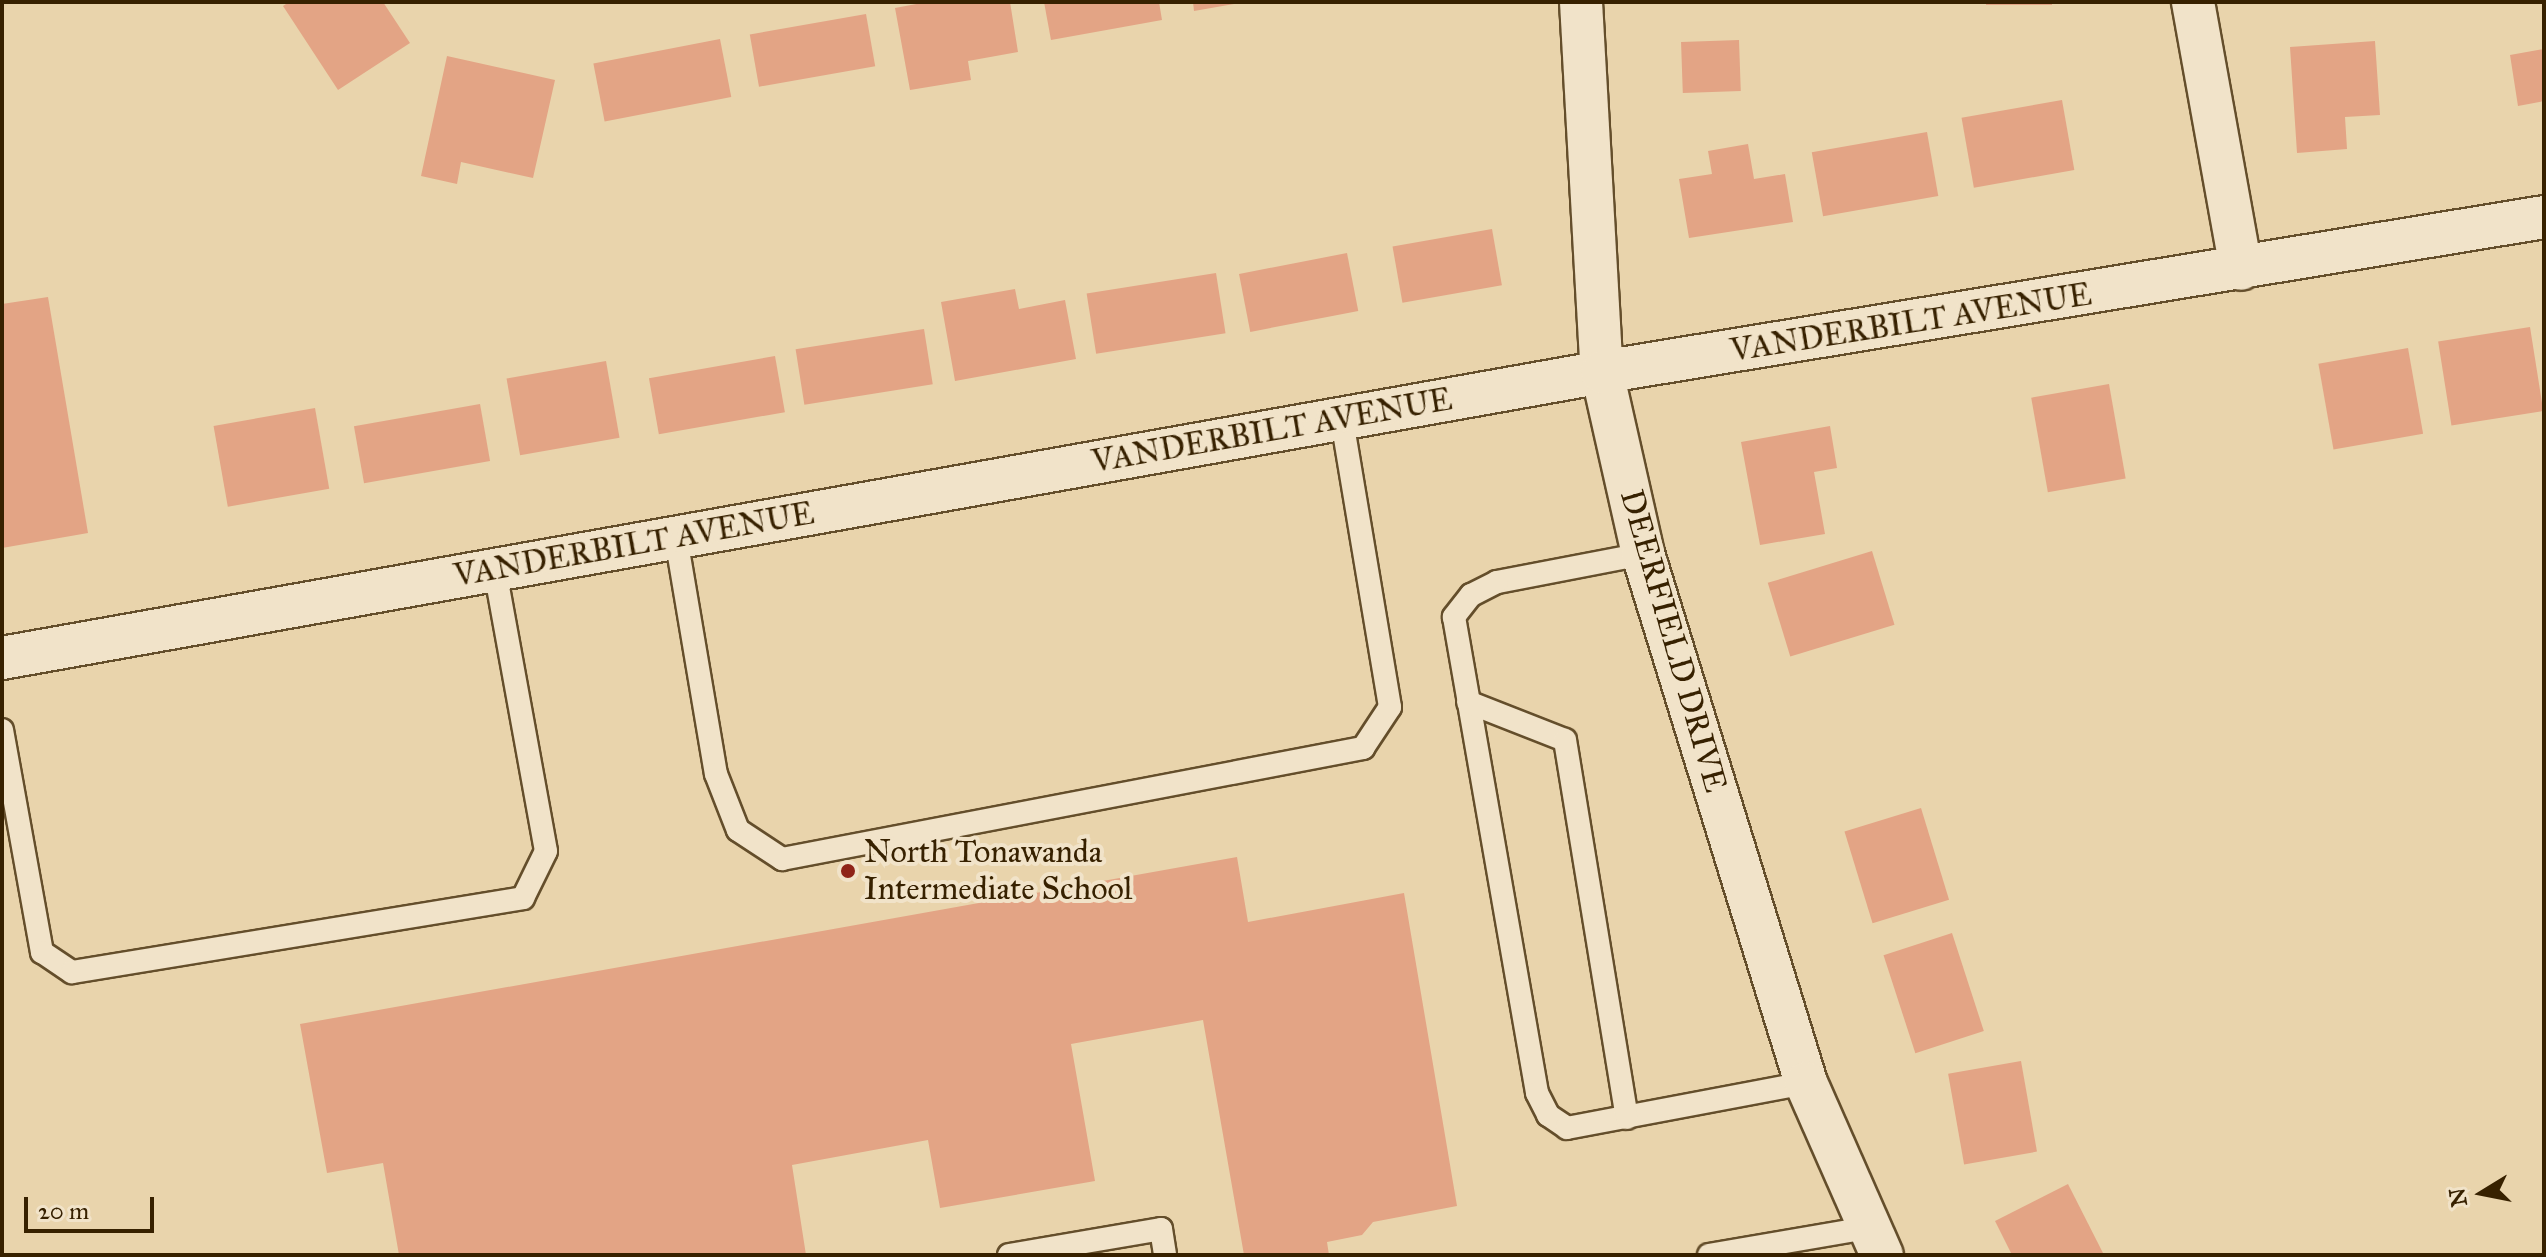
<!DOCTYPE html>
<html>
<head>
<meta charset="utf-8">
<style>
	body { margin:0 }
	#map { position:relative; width:2546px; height:1257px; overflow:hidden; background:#e9d4ac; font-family:"IM FELL Great Primer",serif }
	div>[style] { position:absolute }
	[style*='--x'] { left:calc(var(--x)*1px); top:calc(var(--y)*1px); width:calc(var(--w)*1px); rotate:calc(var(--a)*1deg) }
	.building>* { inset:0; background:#e3a485; transform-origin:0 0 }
	.roads { filter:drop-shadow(2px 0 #644e2b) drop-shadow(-2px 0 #644e2b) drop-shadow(0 2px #644e2b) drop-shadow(0 -2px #644e2b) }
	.lane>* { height:22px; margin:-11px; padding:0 11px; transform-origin:11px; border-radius:11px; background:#f1e3c9 }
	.street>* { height:42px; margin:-21px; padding:0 21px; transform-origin:21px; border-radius:21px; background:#f1e3c9 }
	.dots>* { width:22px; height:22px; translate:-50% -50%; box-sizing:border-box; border:4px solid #f1e3c9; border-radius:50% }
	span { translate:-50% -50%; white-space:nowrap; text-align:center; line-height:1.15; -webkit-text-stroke:8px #f1e3c9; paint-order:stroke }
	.street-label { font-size:32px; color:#372100 }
	.poi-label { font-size:32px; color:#372100 }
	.left { translate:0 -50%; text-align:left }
	.frame { position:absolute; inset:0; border:4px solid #372100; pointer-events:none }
	.north { position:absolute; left:2442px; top:1153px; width:80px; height:80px; -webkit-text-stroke:6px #f1e3c9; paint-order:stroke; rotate:260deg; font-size:22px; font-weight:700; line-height:32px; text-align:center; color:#372100 }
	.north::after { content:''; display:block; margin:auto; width:28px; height:36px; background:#372100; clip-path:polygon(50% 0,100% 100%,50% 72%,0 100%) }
	.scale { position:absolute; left:24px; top:1197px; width:130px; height:36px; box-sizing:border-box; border:4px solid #372100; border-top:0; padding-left:10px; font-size:24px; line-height:28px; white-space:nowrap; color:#372100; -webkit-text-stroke:6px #f1e3c9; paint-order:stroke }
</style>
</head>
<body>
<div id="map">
	<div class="building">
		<i style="clip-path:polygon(289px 2px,383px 2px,410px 43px,338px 90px,283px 6px)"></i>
		<i style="clip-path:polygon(927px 2px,1010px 2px,1018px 52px,968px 61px,971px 80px,910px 90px,895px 8px)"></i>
		<i style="clip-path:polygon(1044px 2px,1159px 2px,1162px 20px,1051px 40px)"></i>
		<i style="clip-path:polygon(1193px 2px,1233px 2px,1234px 4px,1194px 11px)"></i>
		<i style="left:1986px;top:2px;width:66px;height:3px"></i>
		<i style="left:866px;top:14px;width:53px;height:118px;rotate:80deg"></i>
		<i style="left:720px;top:39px;width:59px;height:129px;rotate:79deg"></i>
		<i style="left:1739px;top:40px;width:51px;height:58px;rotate:88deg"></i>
		<i style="clip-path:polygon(2375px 41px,2380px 115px,2345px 117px,2347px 149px,2297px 153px,2290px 47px)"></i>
		<i style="clip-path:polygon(2544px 49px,2544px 101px,2518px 106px,2510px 55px)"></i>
		<i style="clip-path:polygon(447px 56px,555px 80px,533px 178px,461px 162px,457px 184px,421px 176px)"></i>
		<i style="left:2062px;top:100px;width:71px;height:102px;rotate:80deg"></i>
		<i style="left:1927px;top:132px;width:65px;height:117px;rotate:80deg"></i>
		<i style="clip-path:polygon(1748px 144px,1754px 179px,1785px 174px,1793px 222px,1689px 238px,1679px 179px,1712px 174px,1708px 151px)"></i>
		<i style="left:1492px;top:229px;width:57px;height:101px;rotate:80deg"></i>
		<i style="left:1347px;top:253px;width:59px;height:110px;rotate:79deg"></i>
		<i style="left:1216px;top:273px;width:61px;height:131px;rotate:81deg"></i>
		<i style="clip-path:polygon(1015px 289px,1019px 309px,1065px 300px,1076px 359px,955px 381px,941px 302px)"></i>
		<i style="clip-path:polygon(48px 297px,88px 533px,2px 548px,2px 304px)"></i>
		<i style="left:2530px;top:327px;width:85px;height:93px;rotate:81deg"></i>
		<i style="left:924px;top:329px;width:56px;height:130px;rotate:81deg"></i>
		<i style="left:2408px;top:348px;width:87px;height:91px;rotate:80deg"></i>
		<i style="left:775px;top:356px;width:57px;height:128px;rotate:80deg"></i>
		<i style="left:606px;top:361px;width:78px;height:101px;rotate:80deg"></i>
		<i style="left:2109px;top:384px;width:96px;height:79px;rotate:80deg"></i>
		<i style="left:480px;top:404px;width:58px;height:128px;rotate:80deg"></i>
		<i style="left:315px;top:408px;width:82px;height:103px;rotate:80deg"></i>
		<i style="clip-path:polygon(1830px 426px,1837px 468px,1814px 472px,1825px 534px,1760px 545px,1741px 442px)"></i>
		<i style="left:1872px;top:551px;width:77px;height:109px;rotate:73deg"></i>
		<i style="left:1921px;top:808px;width:96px;height:80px;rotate:73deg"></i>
		<i style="clip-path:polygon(1237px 857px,1248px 922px,1404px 893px,1457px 1206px,1373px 1222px,1362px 1235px,1327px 1242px,1329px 1255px,1244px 1255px,1203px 1020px,1071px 1044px,1095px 1181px,940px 1208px,928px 1140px,792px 1165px,806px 1255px,399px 1255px,383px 1163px,327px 1173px,300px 1024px)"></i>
		<i style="left:1952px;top:933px;width:103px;height:72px;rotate:72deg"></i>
		<i style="left:2021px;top:1061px;width:92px;height:74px;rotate:80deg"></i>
		<i style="clip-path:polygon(2068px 1184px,2104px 1255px,2012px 1255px,1995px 1221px)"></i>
	</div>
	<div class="roads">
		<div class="lane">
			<i style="--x:676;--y:538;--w:239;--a:80.4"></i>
			<i style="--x:716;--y:774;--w:60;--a:68.6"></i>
			<i style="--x:738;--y:830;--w:53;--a:33.4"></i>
			<i style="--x:782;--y:859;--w:592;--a:-10.82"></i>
			<i style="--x:1363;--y:748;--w:49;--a:-56.6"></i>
			<i style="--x:1390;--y:707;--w:292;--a:-99.5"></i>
			<i style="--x:1643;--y:554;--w:149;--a:169.1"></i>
			<i style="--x:1497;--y:582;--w:29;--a:153"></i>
			<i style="--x:1471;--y:595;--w:28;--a:128"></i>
			<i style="--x:1454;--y:617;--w:483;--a:80.1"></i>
			<i style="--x:1537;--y:1093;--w:25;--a:63"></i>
			<i style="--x:1548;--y:1115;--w:23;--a:34"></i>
			<i style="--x:1567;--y:1128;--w:243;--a:-10.7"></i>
			<i style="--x:1468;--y:702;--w:104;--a:21.4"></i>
			<i style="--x:1565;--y:740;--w:383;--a:80.7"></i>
			<i style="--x:2;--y:730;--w:226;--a:79.8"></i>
			<i style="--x:42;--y:952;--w:36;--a:34"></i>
			<i style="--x:72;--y:972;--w:457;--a:-9.3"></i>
			<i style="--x:523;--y:898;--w:52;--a:-63.9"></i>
			<i style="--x:546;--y:851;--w:286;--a:-100.3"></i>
			<i style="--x:1009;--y:1255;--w:154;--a:-9.7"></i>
			<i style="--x:1161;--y:1229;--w:26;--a:81"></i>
			<i style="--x:1709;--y:1255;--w:160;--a:-9.7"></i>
		</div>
		<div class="street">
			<i style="--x:1581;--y:2;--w:371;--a:86.8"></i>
			<i style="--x:1602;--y:372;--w:187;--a:77.3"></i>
			<i style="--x:1643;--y:554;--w:554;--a:72.87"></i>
			<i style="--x:1806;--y:1083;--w:188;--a:66.2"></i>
			<i style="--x:2193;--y:2;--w:271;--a:79.8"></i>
			<i style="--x:2;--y:658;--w:1625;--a:-10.13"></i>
			<i style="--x:1602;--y:372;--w:955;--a:-9.34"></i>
		</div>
	</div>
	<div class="dots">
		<i style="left:848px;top:871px;background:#8f2418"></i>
	</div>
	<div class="street-label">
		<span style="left:1911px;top:323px;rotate:-9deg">VANDERBILT AVENUE</span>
		<span style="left:1272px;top:431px;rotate:-10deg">VANDERBILT AVENUE</span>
		<span style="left:634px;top:545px;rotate:-10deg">VANDERBILT AVENUE</span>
		<span style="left:1673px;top:641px;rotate:74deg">DEERFIELD DRIVE</span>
	</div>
	<div class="poi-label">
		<span class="left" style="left:864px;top:871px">North Tonawanda<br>Intermediate School</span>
	</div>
	<div class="frame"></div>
	<div class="north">N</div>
	<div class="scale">20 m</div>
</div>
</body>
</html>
